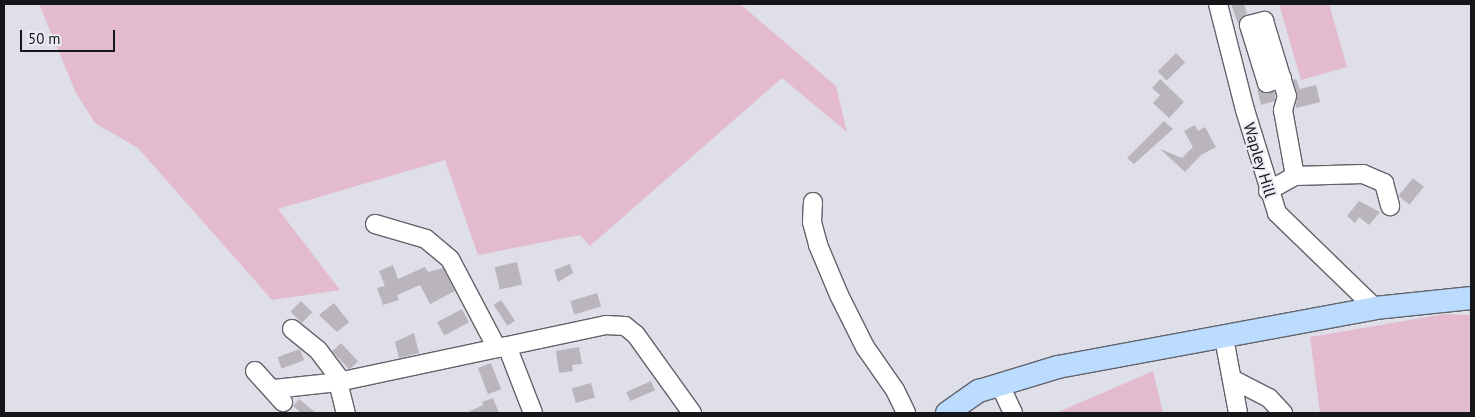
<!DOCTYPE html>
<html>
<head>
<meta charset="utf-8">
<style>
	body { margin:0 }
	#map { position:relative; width:1475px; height:417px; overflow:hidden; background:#dedfe8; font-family:"PT Sans",sans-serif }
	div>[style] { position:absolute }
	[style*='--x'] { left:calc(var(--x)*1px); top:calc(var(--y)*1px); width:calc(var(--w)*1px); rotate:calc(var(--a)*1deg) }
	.green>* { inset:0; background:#e4bace }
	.building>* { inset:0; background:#bab5bd; transform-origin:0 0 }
	.roads { filter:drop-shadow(1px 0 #62636b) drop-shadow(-1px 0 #62636b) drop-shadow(0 1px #62636b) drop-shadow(0 -1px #62636b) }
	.minor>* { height:18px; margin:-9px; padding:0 9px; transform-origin:9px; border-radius:9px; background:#fff }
	.major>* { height:22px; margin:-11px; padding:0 11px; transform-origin:11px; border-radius:11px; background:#bbdcff }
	span { translate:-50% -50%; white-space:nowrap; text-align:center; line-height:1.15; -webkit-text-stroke:4px #ececf6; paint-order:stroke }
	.street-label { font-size:16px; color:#151619 }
	.frame { position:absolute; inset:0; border:5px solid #151619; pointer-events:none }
	.scale { position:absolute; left:20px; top:30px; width:95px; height:22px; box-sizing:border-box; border:2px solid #151619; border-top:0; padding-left:6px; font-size:15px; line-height:18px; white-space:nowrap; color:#151619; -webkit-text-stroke:4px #ececf6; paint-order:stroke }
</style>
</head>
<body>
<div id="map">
	<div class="green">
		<i style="clip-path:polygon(39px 4px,740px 4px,836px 86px,847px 132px,782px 78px,590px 246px,580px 235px,478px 255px,445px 160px,278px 209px,340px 290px,272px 300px,138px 148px,95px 123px,76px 93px)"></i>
		<i style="clip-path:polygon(1279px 4px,1329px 4px,1347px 67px,1301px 80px)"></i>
		<i style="clip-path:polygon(1445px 314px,1471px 315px,1471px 413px,1320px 413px,1310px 337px)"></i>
		<i style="clip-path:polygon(1153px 371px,1163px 413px,1056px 413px)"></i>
	</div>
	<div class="building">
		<i style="clip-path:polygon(1231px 4px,1244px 4px,1247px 14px,1241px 18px,1239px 26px)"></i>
		<i style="left:1176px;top:53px;width:13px;height:26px;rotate:45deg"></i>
		<i style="clip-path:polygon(1160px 79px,1184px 102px,1169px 118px,1153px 103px,1160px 95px,1152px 88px)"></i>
		<i style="clip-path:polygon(1296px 79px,1300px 89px,1316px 85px,1320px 102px,1296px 108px,1297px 93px,1293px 80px)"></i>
		<i style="clip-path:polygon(1257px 90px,1275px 92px,1275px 101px,1261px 105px)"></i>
		<i style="clip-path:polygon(1164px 121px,1173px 129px,1134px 164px,1127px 158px)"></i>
		<i style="clip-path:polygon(1195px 125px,1198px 131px,1205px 127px,1216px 147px,1201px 155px,1185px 172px,1160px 149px,1182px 158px,1193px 147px,1184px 131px)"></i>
		<i style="left:1413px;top:178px;width:14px;height:23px;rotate:39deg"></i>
		<i style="clip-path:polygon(1359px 201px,1380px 212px,1369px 225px,1359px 217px,1355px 223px,1347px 216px)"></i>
		<i style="left:517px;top:262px;width:23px;height:23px;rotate:77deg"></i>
		<i style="clip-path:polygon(570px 264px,573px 273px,558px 282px,554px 270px)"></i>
		<i style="clip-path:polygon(393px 265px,398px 279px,425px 267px,428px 272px,443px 268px,455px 291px,430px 304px,420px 285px,397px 295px,399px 300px,383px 305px,377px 288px,385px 286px,379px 271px)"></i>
		<i style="left:597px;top:293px;width:14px;height:28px;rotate:73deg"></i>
		<i style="left:501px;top:300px;width:25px;height:9px;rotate:56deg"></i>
		<i style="left:301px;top:301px;width:16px;height:15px;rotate:45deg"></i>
		<i style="clip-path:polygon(334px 303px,349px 322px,337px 332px,319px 315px)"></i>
		<i style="left:462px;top:309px;width:15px;height:28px;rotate:62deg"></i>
		<i style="clip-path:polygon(414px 333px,419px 353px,399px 358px,395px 342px)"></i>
		<i style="left:341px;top:343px;width:25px;height:12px;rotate:47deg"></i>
		<i style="clip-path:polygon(579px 347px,582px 364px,572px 365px,573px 371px,559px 373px,556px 351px)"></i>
		<i style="left:300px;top:349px;width:12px;height:24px;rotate:70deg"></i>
		<i style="left:491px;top:363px;width:28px;height:14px;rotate:69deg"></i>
		<i style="left:651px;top:381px;width:10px;height:27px;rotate:66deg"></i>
		<i style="left:591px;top:383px;width:15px;height:20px;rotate:74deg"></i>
		<i style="clip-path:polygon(493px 398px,499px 413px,466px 413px,483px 405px,482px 402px)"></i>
		<i style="clip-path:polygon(299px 399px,316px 413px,301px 413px,293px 406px)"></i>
	</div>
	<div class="roads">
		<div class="minor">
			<i style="--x:1218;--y:4;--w:109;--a:75.7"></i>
			<i style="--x:1245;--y:110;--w:108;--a:72.7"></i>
			<i style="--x:1277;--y:213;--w:136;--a:44.1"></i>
			<i style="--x:1282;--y:78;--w:16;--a:162"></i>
			<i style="--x:1267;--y:83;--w:61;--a:-107.2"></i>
			<i style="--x:1249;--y:25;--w:16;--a:-15"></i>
			<i style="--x:1264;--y:21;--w:78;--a:73"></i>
			<i style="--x:1287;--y:96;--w:15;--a:106"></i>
			<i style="--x:1283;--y:110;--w:67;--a:79.7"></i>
			<i style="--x:1268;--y:191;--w:31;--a:-29"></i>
			<i style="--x:1295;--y:176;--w:68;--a:-1.7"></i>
			<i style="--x:1363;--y:174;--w:23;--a:23"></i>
			<i style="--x:1384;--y:183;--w:24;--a:75"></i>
			<i style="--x:813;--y:202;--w:20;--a:93"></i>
			<i style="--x:812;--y:222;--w:24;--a:75"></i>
			<i style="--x:818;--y:245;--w:54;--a:67.2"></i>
			<i style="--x:839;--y:295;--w:58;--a:63.4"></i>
			<i style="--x:865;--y:347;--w:52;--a:55.1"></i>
			<i style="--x:895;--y:390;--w:25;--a:64"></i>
			<i style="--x:375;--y:224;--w:53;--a:16.4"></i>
			<i style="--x:426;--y:239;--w:31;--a:40"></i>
			<i style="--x:450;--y:259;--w:101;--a:62.2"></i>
			<i style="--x:292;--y:329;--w:33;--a:39"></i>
			<i style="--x:318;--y:350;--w:40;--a:53"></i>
			<i style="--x:1224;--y:338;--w:76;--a:79.4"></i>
			<i style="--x:507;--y:346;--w:72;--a:68.8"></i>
			<i style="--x:255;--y:371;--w:42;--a:47.9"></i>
			<i style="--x:1232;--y:379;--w:42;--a:27.2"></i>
			<i style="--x:1269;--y:398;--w:21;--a:47"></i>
			<i style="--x:338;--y:382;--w:32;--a:76"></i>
			<i style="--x:1000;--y:385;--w:31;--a:65"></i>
			<i style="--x:274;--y:389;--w:64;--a:-6.2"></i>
			<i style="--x:338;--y:382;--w:274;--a:-12"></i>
			<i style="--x:606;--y:325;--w:19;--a:3"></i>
			<i style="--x:625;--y:326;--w:14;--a:39"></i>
			<i style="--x:636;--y:335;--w:96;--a:54.3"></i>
		</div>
		<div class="major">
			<i style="--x:947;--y:413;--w:39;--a:-35"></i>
			<i style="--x:979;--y:391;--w:83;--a:-16.9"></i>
			<i style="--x:1058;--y:367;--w:322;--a:-10.5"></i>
			<i style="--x:1375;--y:308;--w:97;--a:-5.9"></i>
		</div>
	</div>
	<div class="street-label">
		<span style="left:1260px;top:160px;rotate:73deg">Wapley Hill</span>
	</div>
	<div class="frame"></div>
	<div class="scale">50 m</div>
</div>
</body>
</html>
